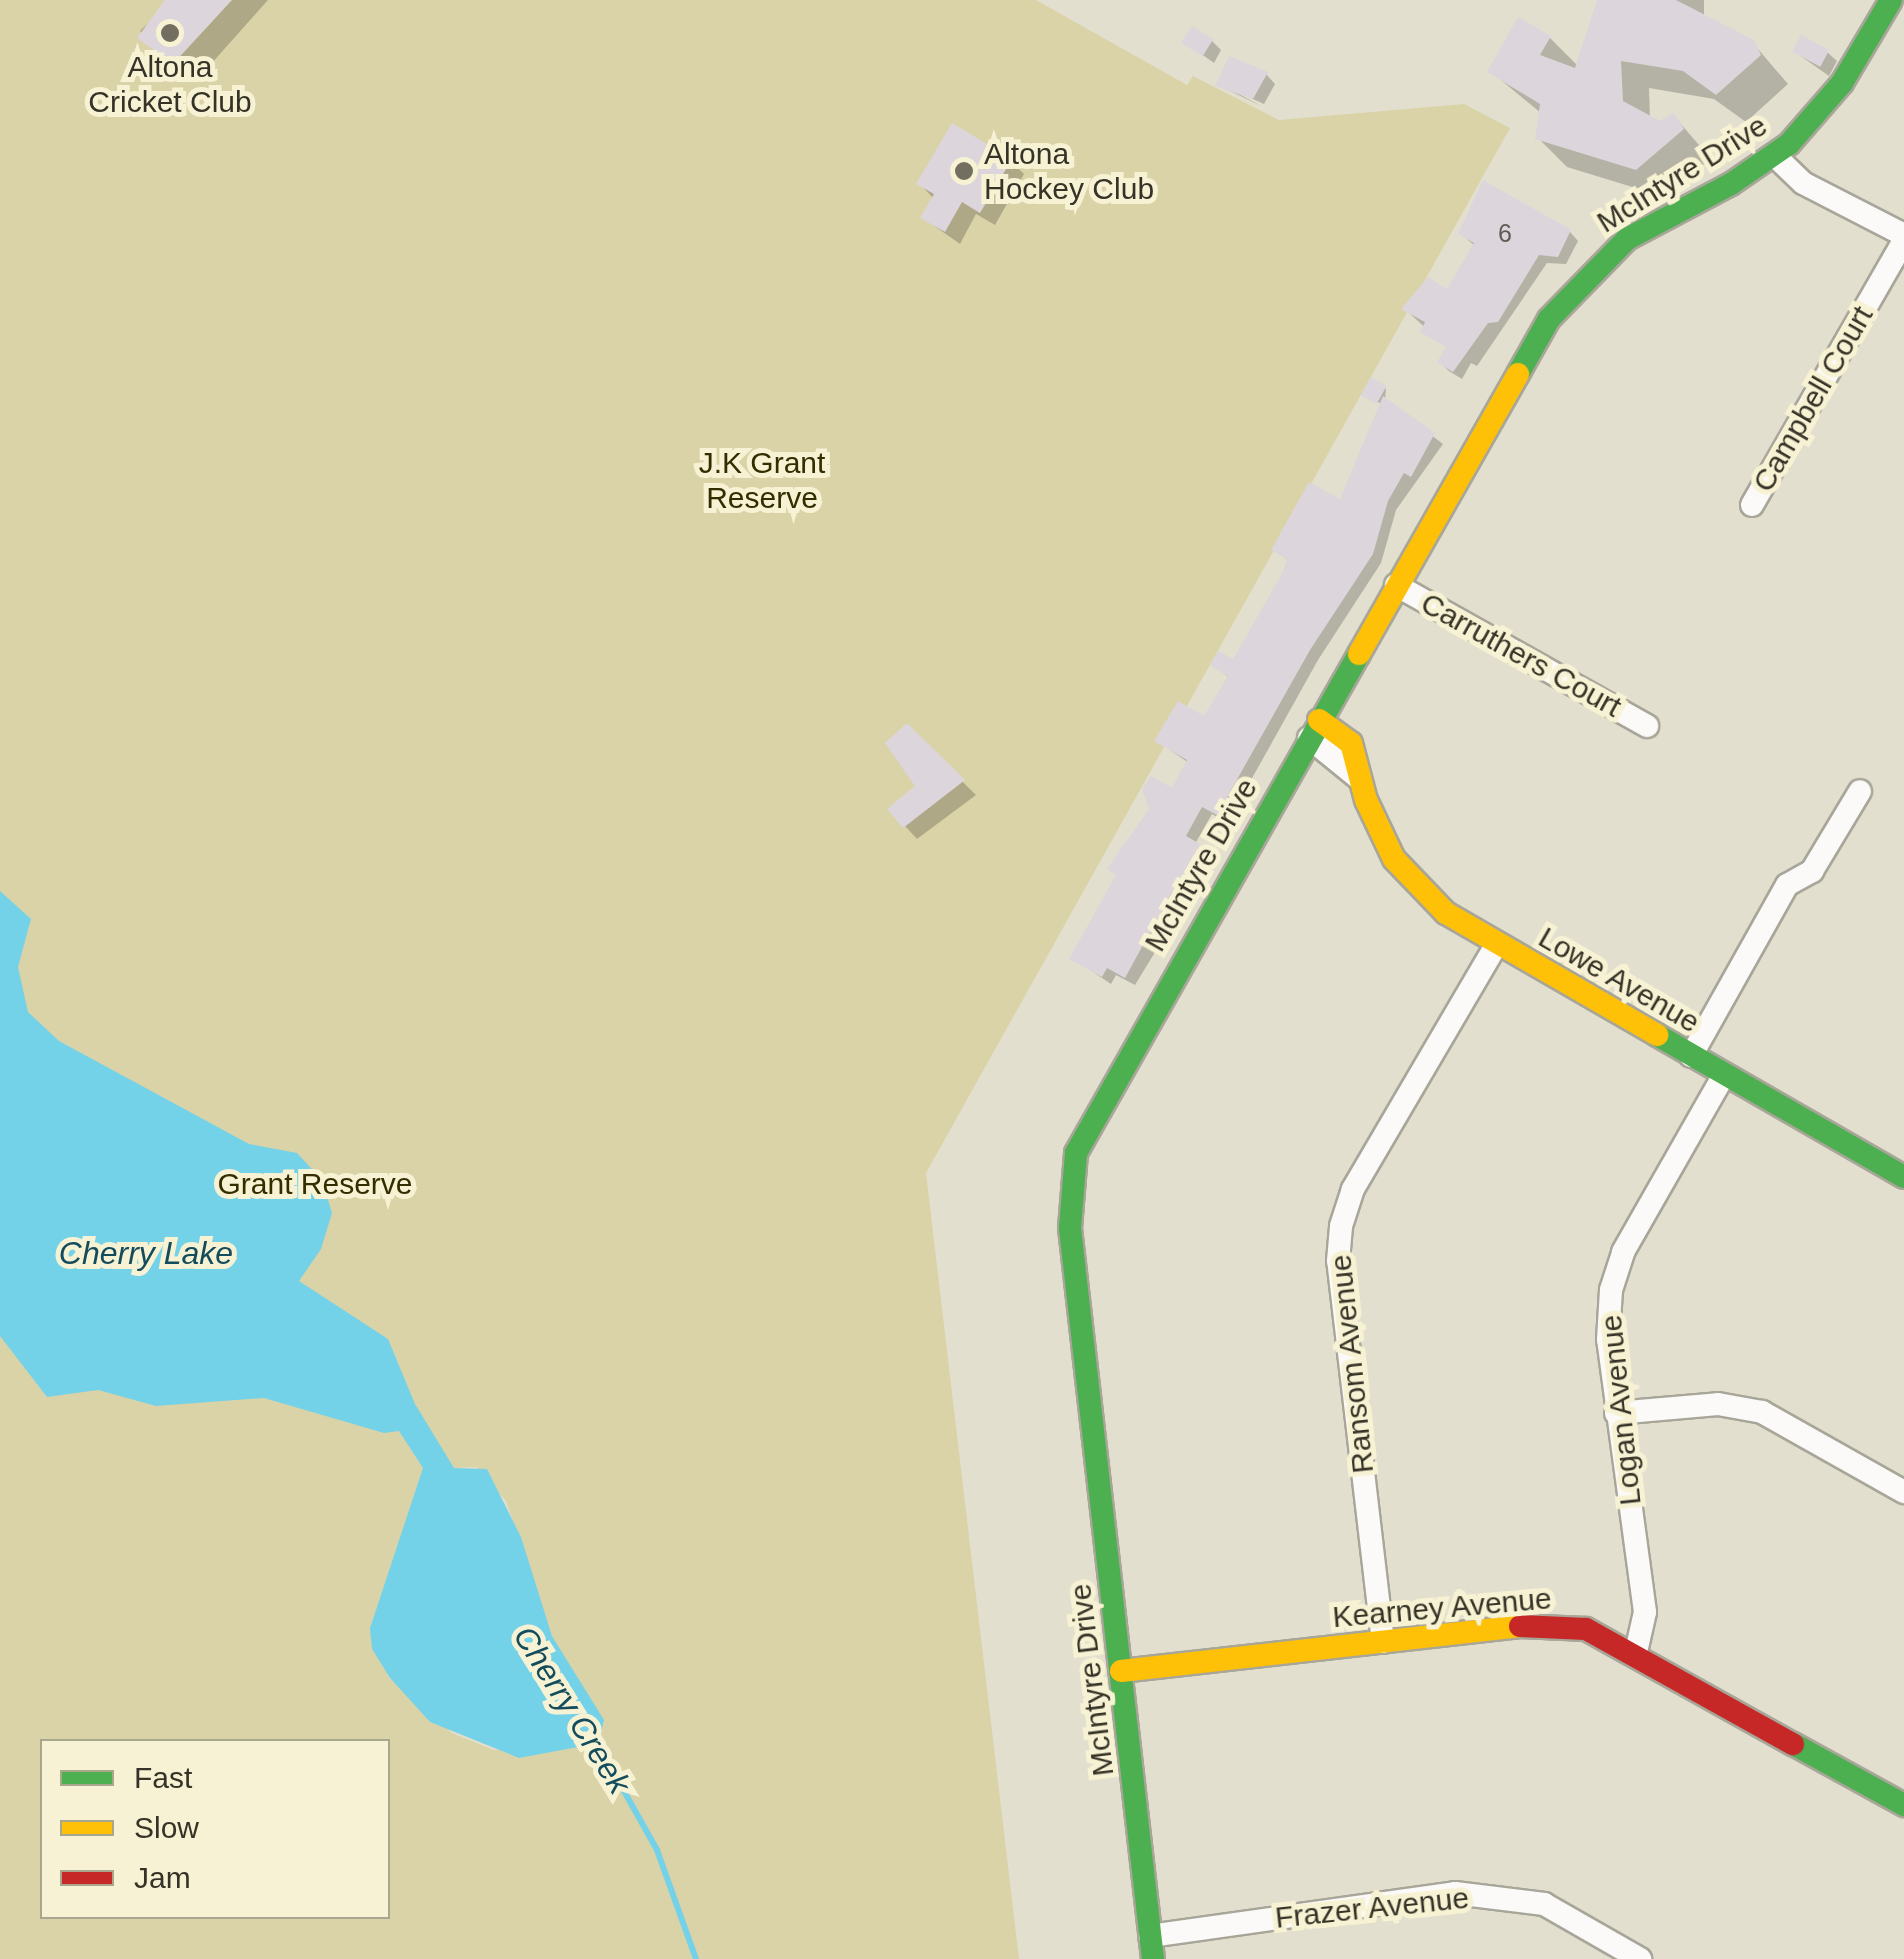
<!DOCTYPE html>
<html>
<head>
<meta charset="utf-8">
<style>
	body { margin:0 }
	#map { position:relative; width:1904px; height:1959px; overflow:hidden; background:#e2dfce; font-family:Helvetica,sans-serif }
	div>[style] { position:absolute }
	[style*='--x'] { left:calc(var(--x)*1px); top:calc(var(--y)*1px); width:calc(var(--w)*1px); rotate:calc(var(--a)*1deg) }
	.green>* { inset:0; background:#dbd3a8 }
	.water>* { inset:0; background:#73d2e8 }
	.shadow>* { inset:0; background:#0003 }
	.stream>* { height:6px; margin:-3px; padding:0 3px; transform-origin:3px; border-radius:3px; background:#73d2e8 }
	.building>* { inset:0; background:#dcd5db; transform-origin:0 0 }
	.roads { filter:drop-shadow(2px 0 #a8a699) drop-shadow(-2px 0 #a8a699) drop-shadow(0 2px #a8a699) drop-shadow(0 -2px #a8a699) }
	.street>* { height:22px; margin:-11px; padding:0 11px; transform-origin:11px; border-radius:11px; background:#fbfaf8 }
	.fast>* { height:22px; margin:-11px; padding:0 11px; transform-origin:11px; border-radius:11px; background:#4caf50 }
	.slow>* { height:22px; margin:-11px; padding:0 11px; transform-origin:11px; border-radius:11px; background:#ffc107 }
	.jam>* { height:22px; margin:-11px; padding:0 11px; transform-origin:11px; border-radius:11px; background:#c62828 }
	.dots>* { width:28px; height:28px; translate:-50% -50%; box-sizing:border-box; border:5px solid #f7f2d3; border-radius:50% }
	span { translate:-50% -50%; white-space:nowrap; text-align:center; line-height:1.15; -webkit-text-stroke:10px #f7f2d3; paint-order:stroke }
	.number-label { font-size:25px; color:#5f5c54 }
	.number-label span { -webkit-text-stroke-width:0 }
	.poi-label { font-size:30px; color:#353327 }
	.left { translate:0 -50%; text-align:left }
	.street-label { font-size:30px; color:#353327 }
	.park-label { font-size:30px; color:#342d00 }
	.water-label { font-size:32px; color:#134c5c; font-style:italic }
	.legend { position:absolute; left:40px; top:1739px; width:350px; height:180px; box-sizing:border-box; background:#f7f2d3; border:2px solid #a9a68e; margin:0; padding:12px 18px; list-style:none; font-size:30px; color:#353327 }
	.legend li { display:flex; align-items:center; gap:20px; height:50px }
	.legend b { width:50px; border:2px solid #a9a68e }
</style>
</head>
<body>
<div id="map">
	<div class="green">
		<i style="clip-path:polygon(evenodd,0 0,1036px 0,1187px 85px,1193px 76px,1279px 120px,1464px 104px,1510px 128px,926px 1173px,1019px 1959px,0 1959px,0 0,476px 1467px,506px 1501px,552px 1636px,570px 1666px,578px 1747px,494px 1750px,452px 1733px,390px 1679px,370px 1628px,414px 1497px,454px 1468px,476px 1467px,0 0,42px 1742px,388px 1742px,388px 1916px,42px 1916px,42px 1742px)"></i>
	</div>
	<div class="water">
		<i style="clip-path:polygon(0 891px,31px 919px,18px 967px,28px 1012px,59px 1041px,249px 1144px,297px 1153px,322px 1180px,332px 1213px,321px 1249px,299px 1281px,388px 1339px,415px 1404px,454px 1468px,487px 1469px,521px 1537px,552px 1636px,604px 1720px,601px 1733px,578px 1747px,519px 1758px,430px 1722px,390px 1678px,372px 1649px,370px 1628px,423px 1468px,399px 1431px,384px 1433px,264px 1398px,156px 1406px,98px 1390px,47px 1397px,0 1336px)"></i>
	</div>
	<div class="shadow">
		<i style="clip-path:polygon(172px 0,268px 0,195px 82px,140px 31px)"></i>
		<i style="clip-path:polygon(1601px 0,1704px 0,1704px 17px,1752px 42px,1788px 84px,1746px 122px,1714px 99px,1649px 88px,1650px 119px,1660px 124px,1674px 116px,1711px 159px,1665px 197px,1567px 167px,1538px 138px,1541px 113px,1490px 71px,1550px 38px,1578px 66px)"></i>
		<i style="clip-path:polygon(1212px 41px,1221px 50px,1214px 63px,1186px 43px)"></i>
		<i style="clip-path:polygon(1795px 52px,1827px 52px,1837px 61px,1829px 76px)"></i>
		<i style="clip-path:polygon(1266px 74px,1275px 84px,1264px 104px,1226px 87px,1263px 107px,1218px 85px)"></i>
		<i style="clip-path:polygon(1011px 161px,1024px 174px,995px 225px,976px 214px,960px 244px,923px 218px,934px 199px,919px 183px)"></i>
		<i style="clip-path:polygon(1570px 232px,1578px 241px,1566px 264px,1547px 263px,1477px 366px,1471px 363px,1462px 379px,1449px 371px,1440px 362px,1448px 349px,1405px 309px,1448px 293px,1475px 246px,1461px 234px)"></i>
		<i style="clip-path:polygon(1386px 388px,1385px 400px,1443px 444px,1396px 510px,1381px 563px,1318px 660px,1227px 823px,1212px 814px,1195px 844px,1208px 856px,1196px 885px,1135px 985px,1116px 975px,1111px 984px,1072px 958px,1189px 763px,1157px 741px,1205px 719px,1230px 678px,1213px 665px,1234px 663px,1284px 575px,1289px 561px,1274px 549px,1341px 502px,1389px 408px,1365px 395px)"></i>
		<i style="clip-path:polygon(907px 727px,976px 795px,917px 839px,905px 826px,919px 786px)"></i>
	</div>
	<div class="stream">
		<i style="--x:592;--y:1734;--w:133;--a:60.7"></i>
		<i style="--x:657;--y:1850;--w:116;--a:70.3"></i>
	</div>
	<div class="building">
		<i style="clip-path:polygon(165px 0,232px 0,173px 64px,137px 38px)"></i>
		<i style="clip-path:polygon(1597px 0,1676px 0,1754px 40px,1761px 55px,1716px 95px,1683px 71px,1621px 61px,1623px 101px,1660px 121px,1674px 113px,1684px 129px,1636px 170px,1535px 139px,1540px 104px,1487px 72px,1518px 17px,1551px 36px,1540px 55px,1575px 68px)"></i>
		<i style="left:1192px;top:26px;width:25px;height:20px;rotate:32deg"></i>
		<i style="left:1801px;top:35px;width:32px;height:19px;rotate:28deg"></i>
		<i style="clip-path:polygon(1229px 56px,1268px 72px,1253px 99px,1215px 86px)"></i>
		<i style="clip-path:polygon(952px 123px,1012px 159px,980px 213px,962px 202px,945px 232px,920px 218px,934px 194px,916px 184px)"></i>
		<i style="clip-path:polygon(1483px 180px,1571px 230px,1558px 257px,1539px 255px,1498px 322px,1488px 323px,1453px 372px,1437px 362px,1446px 347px,1420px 332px,1425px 322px,1401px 309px,1428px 277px,1447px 289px,1474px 243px,1458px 234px)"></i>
		<i style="left:1371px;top:377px;width:18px;height:21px;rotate:29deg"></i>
		<i style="clip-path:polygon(1383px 396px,1435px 433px,1411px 477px,1404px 473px,1388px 501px,1373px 554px,1310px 650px,1217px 815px,1202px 807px,1186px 836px,1200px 844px,1177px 895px,1172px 892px,1125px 978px,1107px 968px,1102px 977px,1069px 959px,1116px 875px,1107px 869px,1149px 809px,1142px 789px,1151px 776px,1172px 788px,1187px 760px,1154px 741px,1178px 701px,1204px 716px,1228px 676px,1210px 665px,1218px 651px,1233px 659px,1282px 574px,1287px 559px,1271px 550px,1309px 482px,1340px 499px)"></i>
		<i style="clip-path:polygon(907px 723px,965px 780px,903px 828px,887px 809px,915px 786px,885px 743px)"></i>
	</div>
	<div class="roads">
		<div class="street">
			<i style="--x:1774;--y:155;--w:40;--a:44"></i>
			<i style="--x:1803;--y:183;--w:114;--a:27.2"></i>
			<i style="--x:1752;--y:505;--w:305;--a:-60.1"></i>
			<i style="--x:1396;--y:585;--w:288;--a:29.3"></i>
			<i style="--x:1309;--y:738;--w:62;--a:39.1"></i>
			<i style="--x:1691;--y:1056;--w:196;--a:-60.7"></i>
			<i style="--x:1787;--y:885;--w:29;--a:-29"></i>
			<i style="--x:1812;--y:871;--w:93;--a:-59"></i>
			<i style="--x:1616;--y:1413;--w:102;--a:-5"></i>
			<i style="--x:1718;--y:1404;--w:45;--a:10.3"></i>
			<i style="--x:1762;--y:1412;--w:163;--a:29.4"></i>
			<i style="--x:1383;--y:1642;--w:384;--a:-96.7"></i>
			<i style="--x:1338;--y:1261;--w:35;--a:-85"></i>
			<i style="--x:1341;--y:1226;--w:39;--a:-72"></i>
			<i style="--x:1353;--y:1189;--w:283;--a:-59.6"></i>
			<i style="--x:1636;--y:1652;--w:41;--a:-77.3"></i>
			<i style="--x:1645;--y:1612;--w:275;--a:-97.7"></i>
			<i style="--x:1608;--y:1340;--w:50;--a:-86.6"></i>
			<i style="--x:1611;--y:1290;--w:40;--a:-72"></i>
			<i style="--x:1623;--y:1252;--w:204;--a:-60.3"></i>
			<i style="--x:1150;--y:1936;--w:308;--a:-8"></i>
			<i style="--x:1455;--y:1893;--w:90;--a:7"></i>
			<i style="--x:1544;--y:1904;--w:111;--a:29.8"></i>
		</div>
		<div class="fast">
			<i style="--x:1518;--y:374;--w:63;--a:-60.6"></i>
			<i style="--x:1549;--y:319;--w:112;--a:-45.7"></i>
			<i style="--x:1627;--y:239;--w:118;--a:-27.9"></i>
			<i style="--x:1731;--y:184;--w:70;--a:-34.6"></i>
			<i style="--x:1789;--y:144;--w:81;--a:-49"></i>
			<i style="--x:1842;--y:83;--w:96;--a:-59.4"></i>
			<i style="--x:1657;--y:1035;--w:285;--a:29.9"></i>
			<i style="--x:1793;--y:1744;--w:127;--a:28.8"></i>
			<i style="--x:1153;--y:1959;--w:736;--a:-96.48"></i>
			<i style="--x:1070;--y:1228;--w:75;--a:-85.4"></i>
			<i style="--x:1076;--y:1153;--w:574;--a:-60.44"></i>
		</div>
		<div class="slow">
			<i style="--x:1359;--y:654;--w:322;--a:-60.4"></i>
			<i style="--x:1319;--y:720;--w:39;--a:36"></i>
			<i style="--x:1351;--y:743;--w:59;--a:75.3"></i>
			<i style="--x:1366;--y:800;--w:65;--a:64.6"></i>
			<i style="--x:1394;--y:859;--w:75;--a:46.1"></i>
			<i style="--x:1446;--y:913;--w:244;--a:30"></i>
			<i style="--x:1121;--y:1671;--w:402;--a:-6.4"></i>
		</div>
		<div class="jam">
			<i style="--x:1520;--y:1626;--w:66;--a:2.6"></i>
			<i style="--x:1586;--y:1629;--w:237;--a:29.1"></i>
		</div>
	</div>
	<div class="dots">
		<i style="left:170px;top:33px;background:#726f61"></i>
		<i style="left:964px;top:171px;background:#726f61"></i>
	</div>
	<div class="number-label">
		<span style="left:1505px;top:233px">6</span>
	</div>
	<div class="poi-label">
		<span style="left:170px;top:84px">Altona<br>Cricket Club</span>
		<span class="left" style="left:984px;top:171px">Altona<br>Hockey Club</span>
	</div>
	<div class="street-label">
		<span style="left:1682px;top:174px;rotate:-32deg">McIntyre Drive</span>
		<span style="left:1813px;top:399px;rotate:-60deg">Campbell Court</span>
		<span style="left:1521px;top:655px;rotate:29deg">Carruthers Court</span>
		<span style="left:1201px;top:865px;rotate:-60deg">McIntyre Drive</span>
		<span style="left:1619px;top:980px;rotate:30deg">Lowe Avenue</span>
		<span style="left:1352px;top:1364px;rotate:-96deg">Ransom Avenue</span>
		<span style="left:1621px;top:1410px;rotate:-96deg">Logan Avenue</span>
		<span style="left:1442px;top:1608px;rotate:-5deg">Kearney Avenue</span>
		<span style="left:1092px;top:1680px;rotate:-97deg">McIntyre Drive</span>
		<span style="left:1372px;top:1908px;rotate:-6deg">Frazer Avenue</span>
	</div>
	<div class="park-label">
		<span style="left:762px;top:480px">J.K Grant<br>Reserve</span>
		<span style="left:315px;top:1184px">Grant Reserve</span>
	</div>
	<div class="water-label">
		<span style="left:146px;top:1253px">Cherry Lake</span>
		<span style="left:572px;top:1710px;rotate:58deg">Cherry Creek</span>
	</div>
	<ul class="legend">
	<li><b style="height:12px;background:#4caf50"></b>Fast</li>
	<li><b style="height:12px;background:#ffc107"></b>Slow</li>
	<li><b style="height:12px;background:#c62828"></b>Jam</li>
	</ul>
</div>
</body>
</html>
